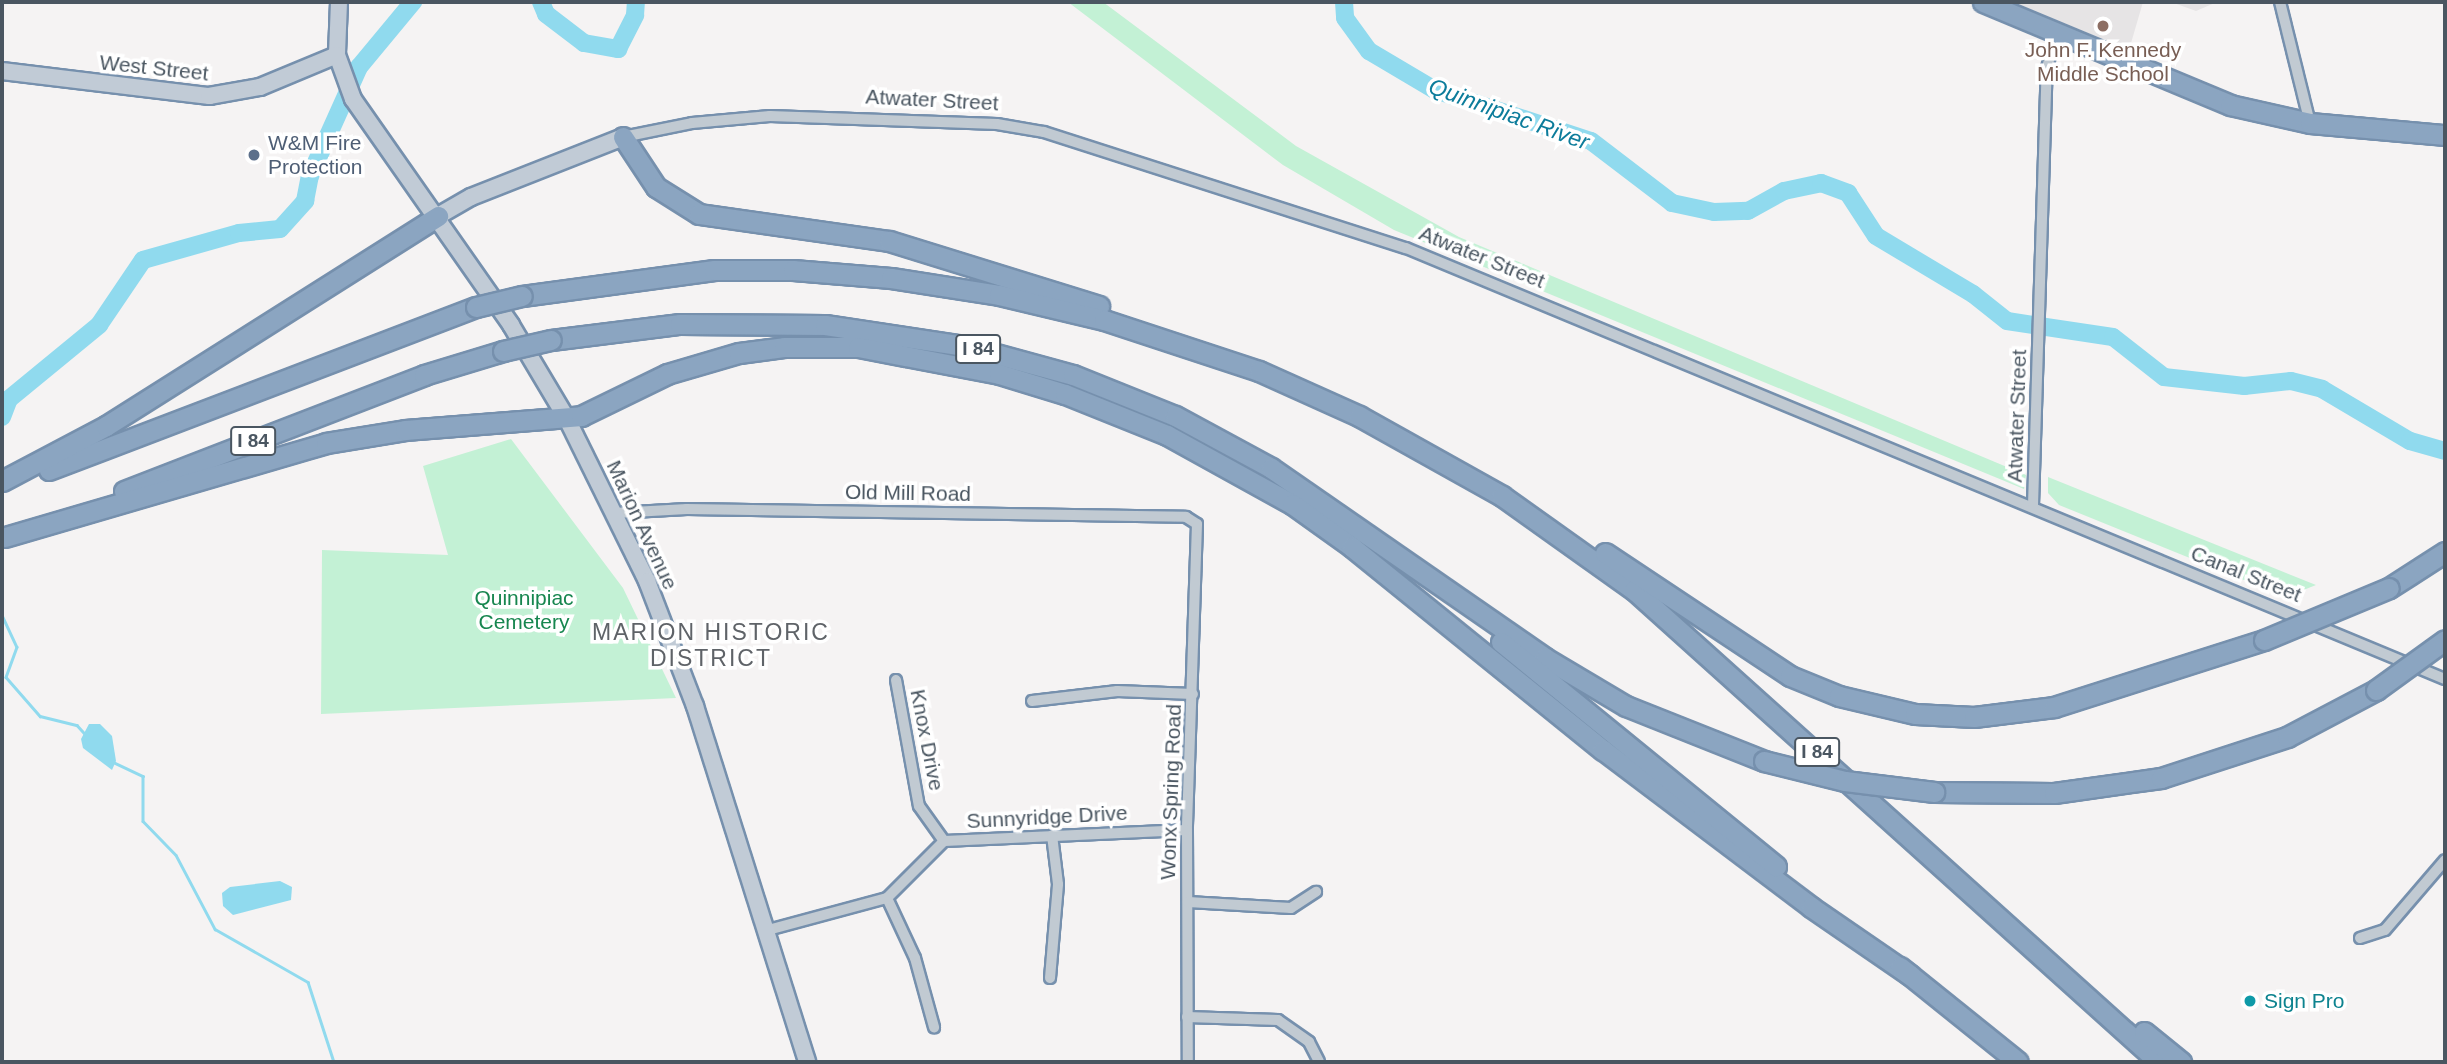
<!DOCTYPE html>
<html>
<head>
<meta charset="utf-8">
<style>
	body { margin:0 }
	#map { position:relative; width:2447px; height:1064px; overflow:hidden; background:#f5f3f3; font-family:Arial,sans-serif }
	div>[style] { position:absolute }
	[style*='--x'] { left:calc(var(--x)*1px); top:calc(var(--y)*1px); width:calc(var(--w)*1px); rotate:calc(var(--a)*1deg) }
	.education>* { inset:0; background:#e6e4e5 }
	.green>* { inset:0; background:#c3f1d5 }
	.water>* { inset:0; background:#90daee }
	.stream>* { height:2.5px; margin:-1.25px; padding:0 1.25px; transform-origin:1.25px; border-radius:1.25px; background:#90daee }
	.river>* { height:18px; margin:-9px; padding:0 9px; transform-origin:9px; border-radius:9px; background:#90daee }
	.roads { filter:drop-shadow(2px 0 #7690ad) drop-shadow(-2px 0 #7690ad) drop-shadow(0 2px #7690ad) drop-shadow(0 -2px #7690ad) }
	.street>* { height:10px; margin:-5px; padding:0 5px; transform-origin:5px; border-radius:5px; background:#c1cad2 }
	.secondary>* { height:16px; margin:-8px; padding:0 8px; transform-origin:8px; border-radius:8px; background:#c1cbd6 }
	.highway>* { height:19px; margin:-9.5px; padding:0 9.5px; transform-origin:9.5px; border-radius:9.5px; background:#8ba5c1 }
	.bridges { filter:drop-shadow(2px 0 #7690ad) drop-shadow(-2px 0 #7690ad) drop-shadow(0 2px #7690ad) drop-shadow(0 -2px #7690ad) }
	.highway-bridge>* { height:19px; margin:-9.5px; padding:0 9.5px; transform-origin:9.5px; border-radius:9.5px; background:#8ba5c1 }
	.dots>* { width:19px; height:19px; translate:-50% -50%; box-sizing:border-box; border:4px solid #fff; border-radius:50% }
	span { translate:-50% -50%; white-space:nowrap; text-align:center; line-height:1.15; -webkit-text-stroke:7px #fff; paint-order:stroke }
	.shield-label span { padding:2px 5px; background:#fff; border:2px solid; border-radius:5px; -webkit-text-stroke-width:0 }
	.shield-label { font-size:19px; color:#4a5661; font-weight:700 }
	.education-label { font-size:21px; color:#785e54 }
	.street-label { font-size:21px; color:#4a5661 }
	.service-label { font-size:21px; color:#4e5e75 }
	.left { translate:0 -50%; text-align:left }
	.park-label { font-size:21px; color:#17864f }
	.culture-label { font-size:21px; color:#0d838f }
	.water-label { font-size:23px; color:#0c7c9b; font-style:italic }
	.neighbourhood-label { font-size:23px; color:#5f6368; letter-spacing:2px }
	.frame { position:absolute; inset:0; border:4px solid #4a5661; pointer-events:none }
</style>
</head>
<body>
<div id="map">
	<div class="education">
		<i style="clip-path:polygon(2012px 2px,2143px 2px,2129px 50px)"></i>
		<i style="clip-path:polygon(2171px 2px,2217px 2px,2196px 11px)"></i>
	</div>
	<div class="green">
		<i style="clip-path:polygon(1068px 2px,1103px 2px,1296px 146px,1459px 237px,2026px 475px,2024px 489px,1394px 230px,1283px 165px)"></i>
		<i style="clip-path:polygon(511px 439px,623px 588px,676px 698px,321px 714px,322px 550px,448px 555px,423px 466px)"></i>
		<i style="clip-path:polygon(2048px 477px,2316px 585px,2286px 597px,2059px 505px,2048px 493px)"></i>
	</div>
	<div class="water">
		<i style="clip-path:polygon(89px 724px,100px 724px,112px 736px,116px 761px,112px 770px,83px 748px,81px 739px)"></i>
		<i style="clip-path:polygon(280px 881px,292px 887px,291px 900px,233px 915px,223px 906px,222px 893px,230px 887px)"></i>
	</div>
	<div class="stream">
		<i style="--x:2;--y:615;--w:35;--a:65"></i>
		<i style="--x:17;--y:647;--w:32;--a:110"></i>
		<i style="--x:6;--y:677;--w:52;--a:48.9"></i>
		<i style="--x:40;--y:716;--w:38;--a:14"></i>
		<i style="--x:77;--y:725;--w:12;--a:48"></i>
		<i style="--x:115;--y:763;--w:31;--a:25"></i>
		<i style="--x:143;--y:776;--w:45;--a:90"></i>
		<i style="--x:143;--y:821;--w:47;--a:45.9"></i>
		<i style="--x:176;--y:855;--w:84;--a:62.2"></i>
		<i style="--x:215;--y:929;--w:107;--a:29.7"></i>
		<i style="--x:308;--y:982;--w:84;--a:72"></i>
	</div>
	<div class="river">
		<i style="--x:541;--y:2;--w:13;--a:67"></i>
		<i style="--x:546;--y:14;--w:48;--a:37.3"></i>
		<i style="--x:584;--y:43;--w:35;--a:10"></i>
		<i style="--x:618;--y:49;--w:38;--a:-63"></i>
		<i style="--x:635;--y:15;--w:13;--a:-86"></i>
		<i style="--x:1344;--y:2;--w:16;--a:86"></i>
		<i style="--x:1345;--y:18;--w:41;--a:54"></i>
		<i style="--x:1369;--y:51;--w:77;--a:30.6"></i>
		<i style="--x:1435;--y:90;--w:164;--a:18.1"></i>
		<i style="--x:1591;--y:141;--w:102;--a:37.4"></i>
		<i style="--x:1672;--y:203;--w:43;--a:12.1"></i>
		<i style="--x:1714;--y:212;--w:34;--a:-2"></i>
		<i style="--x:1748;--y:211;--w:41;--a:-29.1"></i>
		<i style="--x:1784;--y:191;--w:38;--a:-12"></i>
		<i style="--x:1821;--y:183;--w:29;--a:20"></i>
		<i style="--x:1848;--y:193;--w:51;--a:56.9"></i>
		<i style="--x:1876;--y:236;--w:113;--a:30.9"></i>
		<i style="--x:1973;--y:294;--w:43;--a:38.5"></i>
		<i style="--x:2007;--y:321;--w:107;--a:8.6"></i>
		<i style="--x:2113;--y:337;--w:65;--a:38.1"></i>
		<i style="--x:2164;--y:377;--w:81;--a:6.4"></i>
		<i style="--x:2244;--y:386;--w:47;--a:-6.1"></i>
		<i style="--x:2291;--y:381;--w:32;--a:14"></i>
		<i style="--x:2322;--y:389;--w:102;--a:30.6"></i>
		<i style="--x:2410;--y:441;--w:36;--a:16"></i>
		<i style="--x:2;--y:417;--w:19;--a:-69"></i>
		<i style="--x:9;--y:399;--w:117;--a:-39.4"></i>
		<i style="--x:99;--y:325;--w:78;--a:-55.9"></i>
		<i style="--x:143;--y:260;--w:100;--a:-15.7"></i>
		<i style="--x:239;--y:233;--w:41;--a:-5.6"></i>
		<i style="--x:280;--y:229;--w:38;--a:-48"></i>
		<i style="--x:305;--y:201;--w:25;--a:-79"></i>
		<i style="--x:310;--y:176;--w:120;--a:-65.8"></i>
		<i style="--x:359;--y:67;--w:85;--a:-50.3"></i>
	</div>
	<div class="roads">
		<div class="street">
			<i style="--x:2280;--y:2;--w:125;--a:76.1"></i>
			<i style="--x:623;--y:137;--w:70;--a:-11.5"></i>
			<i style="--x:692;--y:123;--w:78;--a:-5.1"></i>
			<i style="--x:770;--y:116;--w:227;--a:2"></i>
			<i style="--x:997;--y:124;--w:48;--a:9.7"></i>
			<i style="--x:1044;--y:132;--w:380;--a:17.8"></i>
			<i style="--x:1406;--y:248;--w:1125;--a:22.53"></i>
			<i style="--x:2033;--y:505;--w:437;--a:-88.2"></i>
			<i style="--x:2047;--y:68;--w:37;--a:-76"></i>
			<i style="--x:615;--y:513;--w:72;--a:-3.2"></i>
			<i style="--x:687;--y:509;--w:499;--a:0.9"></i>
			<i style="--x:1186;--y:517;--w:13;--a:32"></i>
			<i style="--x:1197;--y:524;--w:306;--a:91.9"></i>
			<i style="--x:1187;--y:830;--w:232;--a:89.8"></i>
			<i style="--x:896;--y:680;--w:128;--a:79.7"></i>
			<i style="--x:919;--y:806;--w:43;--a:54.5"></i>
			<i style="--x:1032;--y:701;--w:86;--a:-6.7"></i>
			<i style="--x:1117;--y:691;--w:76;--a:2.3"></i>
			<i style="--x:887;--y:898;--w:66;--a:65"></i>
			<i style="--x:915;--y:958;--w:72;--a:74.6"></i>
			<i style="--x:1188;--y:902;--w:103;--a:3.3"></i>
			<i style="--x:1291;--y:908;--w:30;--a:-33"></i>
			<i style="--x:768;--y:930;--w:123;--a:-15.1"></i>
			<i style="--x:887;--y:898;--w:81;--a:-45"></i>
			<i style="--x:944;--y:841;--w:243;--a:-2.6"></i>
			<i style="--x:2360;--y:938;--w:26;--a:-18"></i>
			<i style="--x:2385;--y:930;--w:92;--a:-49.4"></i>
			<i style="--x:1050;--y:978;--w:94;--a:-85.1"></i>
			<i style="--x:1058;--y:884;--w:49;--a:-97"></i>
			<i style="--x:1187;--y:1017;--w:91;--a:1.9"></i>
			<i style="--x:1278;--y:1020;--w:38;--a:35"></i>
			<i style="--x:1309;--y:1042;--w:22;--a:63"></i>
		</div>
		<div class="secondary">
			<i style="--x:339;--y:2;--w:53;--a:92.2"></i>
			<i style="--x:337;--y:55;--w:47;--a:70"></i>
			<i style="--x:353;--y:99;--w:276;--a:55"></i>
			<i style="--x:511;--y:325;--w:109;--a:59.2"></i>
			<i style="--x:567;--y:419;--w:181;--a:63.7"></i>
			<i style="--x:647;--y:581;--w:134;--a:69"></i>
			<i style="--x:695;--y:706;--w:373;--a:72.5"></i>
			<i style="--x:2;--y:71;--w:209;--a:6.9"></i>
			<i style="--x:209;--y:96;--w:52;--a:-10"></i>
			<i style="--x:260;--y:87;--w:83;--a:-22.6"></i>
			<i style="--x:438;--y:216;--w:38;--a:-30"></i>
			<i style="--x:471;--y:197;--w:163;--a:-21.5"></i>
		</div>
		<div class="highway">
			<i style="--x:1983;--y:2;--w:268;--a:22.6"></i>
			<i style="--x:2230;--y:105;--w:82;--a:12.7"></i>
			<i style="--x:2310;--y:123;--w:136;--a:5.1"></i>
			<i style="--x:623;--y:137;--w:60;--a:56.6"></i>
			<i style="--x:656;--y:187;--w:51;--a:32.1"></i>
			<i style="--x:699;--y:214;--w:192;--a:8.1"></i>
			<i style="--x:889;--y:241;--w:220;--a:17.2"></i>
			<i style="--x:522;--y:296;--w:194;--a:-7.7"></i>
			<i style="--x:714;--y:270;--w:79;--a:0"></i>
			<i style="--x:793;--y:270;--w:98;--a:4.7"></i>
			<i style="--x:891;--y:278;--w:109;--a:8.9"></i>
			<i style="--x:999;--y:295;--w:108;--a:13.4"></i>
			<i style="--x:1104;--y:320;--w:163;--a:18.2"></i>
			<i style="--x:1259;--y:371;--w:110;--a:24.2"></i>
			<i style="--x:1359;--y:416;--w:164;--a:29.2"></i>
			<i style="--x:1502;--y:496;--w:162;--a:35.5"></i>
			<i style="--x:1634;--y:590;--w:706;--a:41.96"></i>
			<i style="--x:551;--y:340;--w:130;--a:-7.1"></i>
			<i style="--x:680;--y:324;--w:145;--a:0.4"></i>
			<i style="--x:825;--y:325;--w:147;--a:8.6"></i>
			<i style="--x:970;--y:347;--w:107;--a:15.2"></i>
			<i style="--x:1073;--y:375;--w:110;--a:21.9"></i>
			<i style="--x:1175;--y:416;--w:109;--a:28.4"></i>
			<i style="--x:1271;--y:468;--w:333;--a:34.7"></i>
			<i style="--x:1545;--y:658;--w:94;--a:30.7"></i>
			<i style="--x:1626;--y:706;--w:149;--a:21.7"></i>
			<i style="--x:49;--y:470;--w:457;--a:-20.9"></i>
			<i style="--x:2;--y:481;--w:118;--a:-27.9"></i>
			<i style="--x:106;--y:426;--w:393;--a:-32.3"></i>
			<i style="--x:124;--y:491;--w:322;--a:-21.1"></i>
			<i style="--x:424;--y:375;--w:83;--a:-16.9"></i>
			<i style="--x:5;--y:537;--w:334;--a:-16.3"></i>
			<i style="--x:326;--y:443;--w:80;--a:-9.3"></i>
			<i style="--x:405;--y:430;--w:177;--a:-4.5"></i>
			<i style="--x:581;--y:416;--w:96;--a:-26"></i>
			<i style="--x:667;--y:374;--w:75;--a:-16.3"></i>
			<i style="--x:739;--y:353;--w:45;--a:-7.6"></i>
			<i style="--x:784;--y:347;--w:74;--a:0"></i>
			<i style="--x:858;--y:347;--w:144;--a:10.8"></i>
			<i style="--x:999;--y:374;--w:69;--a:16.9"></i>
			<i style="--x:1065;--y:394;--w:110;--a:21.9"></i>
			<i style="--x:1167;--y:435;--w:143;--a:28.9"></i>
			<i style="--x:1292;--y:504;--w:74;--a:35.6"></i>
			<i style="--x:1352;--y:547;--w:323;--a:39"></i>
			<i style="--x:1603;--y:750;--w:261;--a:37"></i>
			<i style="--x:1811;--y:907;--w:120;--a:34.5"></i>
			<i style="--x:1605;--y:553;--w:222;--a:33.6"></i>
			<i style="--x:1790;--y:676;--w:53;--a:22.2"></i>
			<i style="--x:1839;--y:696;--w:78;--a:13.3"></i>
			<i style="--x:1915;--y:714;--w:59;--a:2.9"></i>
			<i style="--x:1974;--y:717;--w:81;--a:-7.1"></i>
			<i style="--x:2054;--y:707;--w:220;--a:-17.7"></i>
			<i style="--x:2389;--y:588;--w:67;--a:-32.7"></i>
			<i style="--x:1501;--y:642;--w:355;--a:39.2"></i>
			<i style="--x:1934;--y:792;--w:120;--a:0.5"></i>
			<i style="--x:2054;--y:793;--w:108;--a:-8"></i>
			<i style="--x:2161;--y:778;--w:133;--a:-18"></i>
			<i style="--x:2287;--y:737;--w:101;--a:-27.8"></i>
			<i style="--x:1900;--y:967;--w:151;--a:38.8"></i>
			<i style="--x:2144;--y:1032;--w:48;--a:39"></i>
		</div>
	</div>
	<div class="bridges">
		<div class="highway-bridge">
			<i style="--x:476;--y:307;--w:47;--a:-13.4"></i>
			<i style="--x:503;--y:351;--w:49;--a:-12.9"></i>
			<i style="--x:2264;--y:640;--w:135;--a:-22.6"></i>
			<i style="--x:2376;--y:690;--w:85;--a:-35.9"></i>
			<i style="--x:1764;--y:761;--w:83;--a:13.9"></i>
			<i style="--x:1845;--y:781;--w:90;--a:7"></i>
		</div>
	</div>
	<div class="dots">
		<i style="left:2103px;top:26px;background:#8d6e63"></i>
		<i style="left:254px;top:155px;background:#5c6f8a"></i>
		<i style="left:2250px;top:1001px;background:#0f9aa8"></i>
	</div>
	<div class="shield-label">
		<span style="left:978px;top:349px">I 84</span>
		<span style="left:253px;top:441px">I 84</span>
		<span style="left:1817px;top:752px">I 84</span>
	</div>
	<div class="education-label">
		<span style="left:2103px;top:62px">John F. Kennedy<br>Middle School</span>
	</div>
	<div class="street-label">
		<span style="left:154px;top:68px;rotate:6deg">West Street</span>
		<span style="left:932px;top:100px;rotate:3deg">Atwater Street</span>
		<span style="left:1482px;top:257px;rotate:22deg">Atwater Street</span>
		<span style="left:2017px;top:416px;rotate:-88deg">Atwater Street</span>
		<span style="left:908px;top:493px;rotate:1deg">Old Mill Road</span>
		<span style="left:642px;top:525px;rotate:65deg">Marion Avenue</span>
		<span style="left:2246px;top:574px;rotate:22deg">Canal Street</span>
		<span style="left:927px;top:740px;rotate:79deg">Knox Drive</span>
		<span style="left:1171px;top:792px;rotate:-88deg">Wonx Spring Road</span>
		<span style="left:1047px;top:817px;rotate:-3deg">Sunnyridge Drive</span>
	</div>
	<div class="service-label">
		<span class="left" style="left:268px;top:155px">W&amp;M Fire<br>Protection</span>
	</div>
	<div class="park-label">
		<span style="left:524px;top:610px">Quinnipiac<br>Cemetery</span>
	</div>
	<div class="culture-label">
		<span class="left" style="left:2264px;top:1001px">Sign Pro</span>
	</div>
	<div class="water-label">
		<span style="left:1509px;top:114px;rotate:20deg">Quinnipiac River</span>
	</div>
	<div class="neighbourhood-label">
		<span style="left:711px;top:645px">MARION HISTORIC<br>DISTRICT</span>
	</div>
	<div class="frame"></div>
</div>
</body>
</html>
